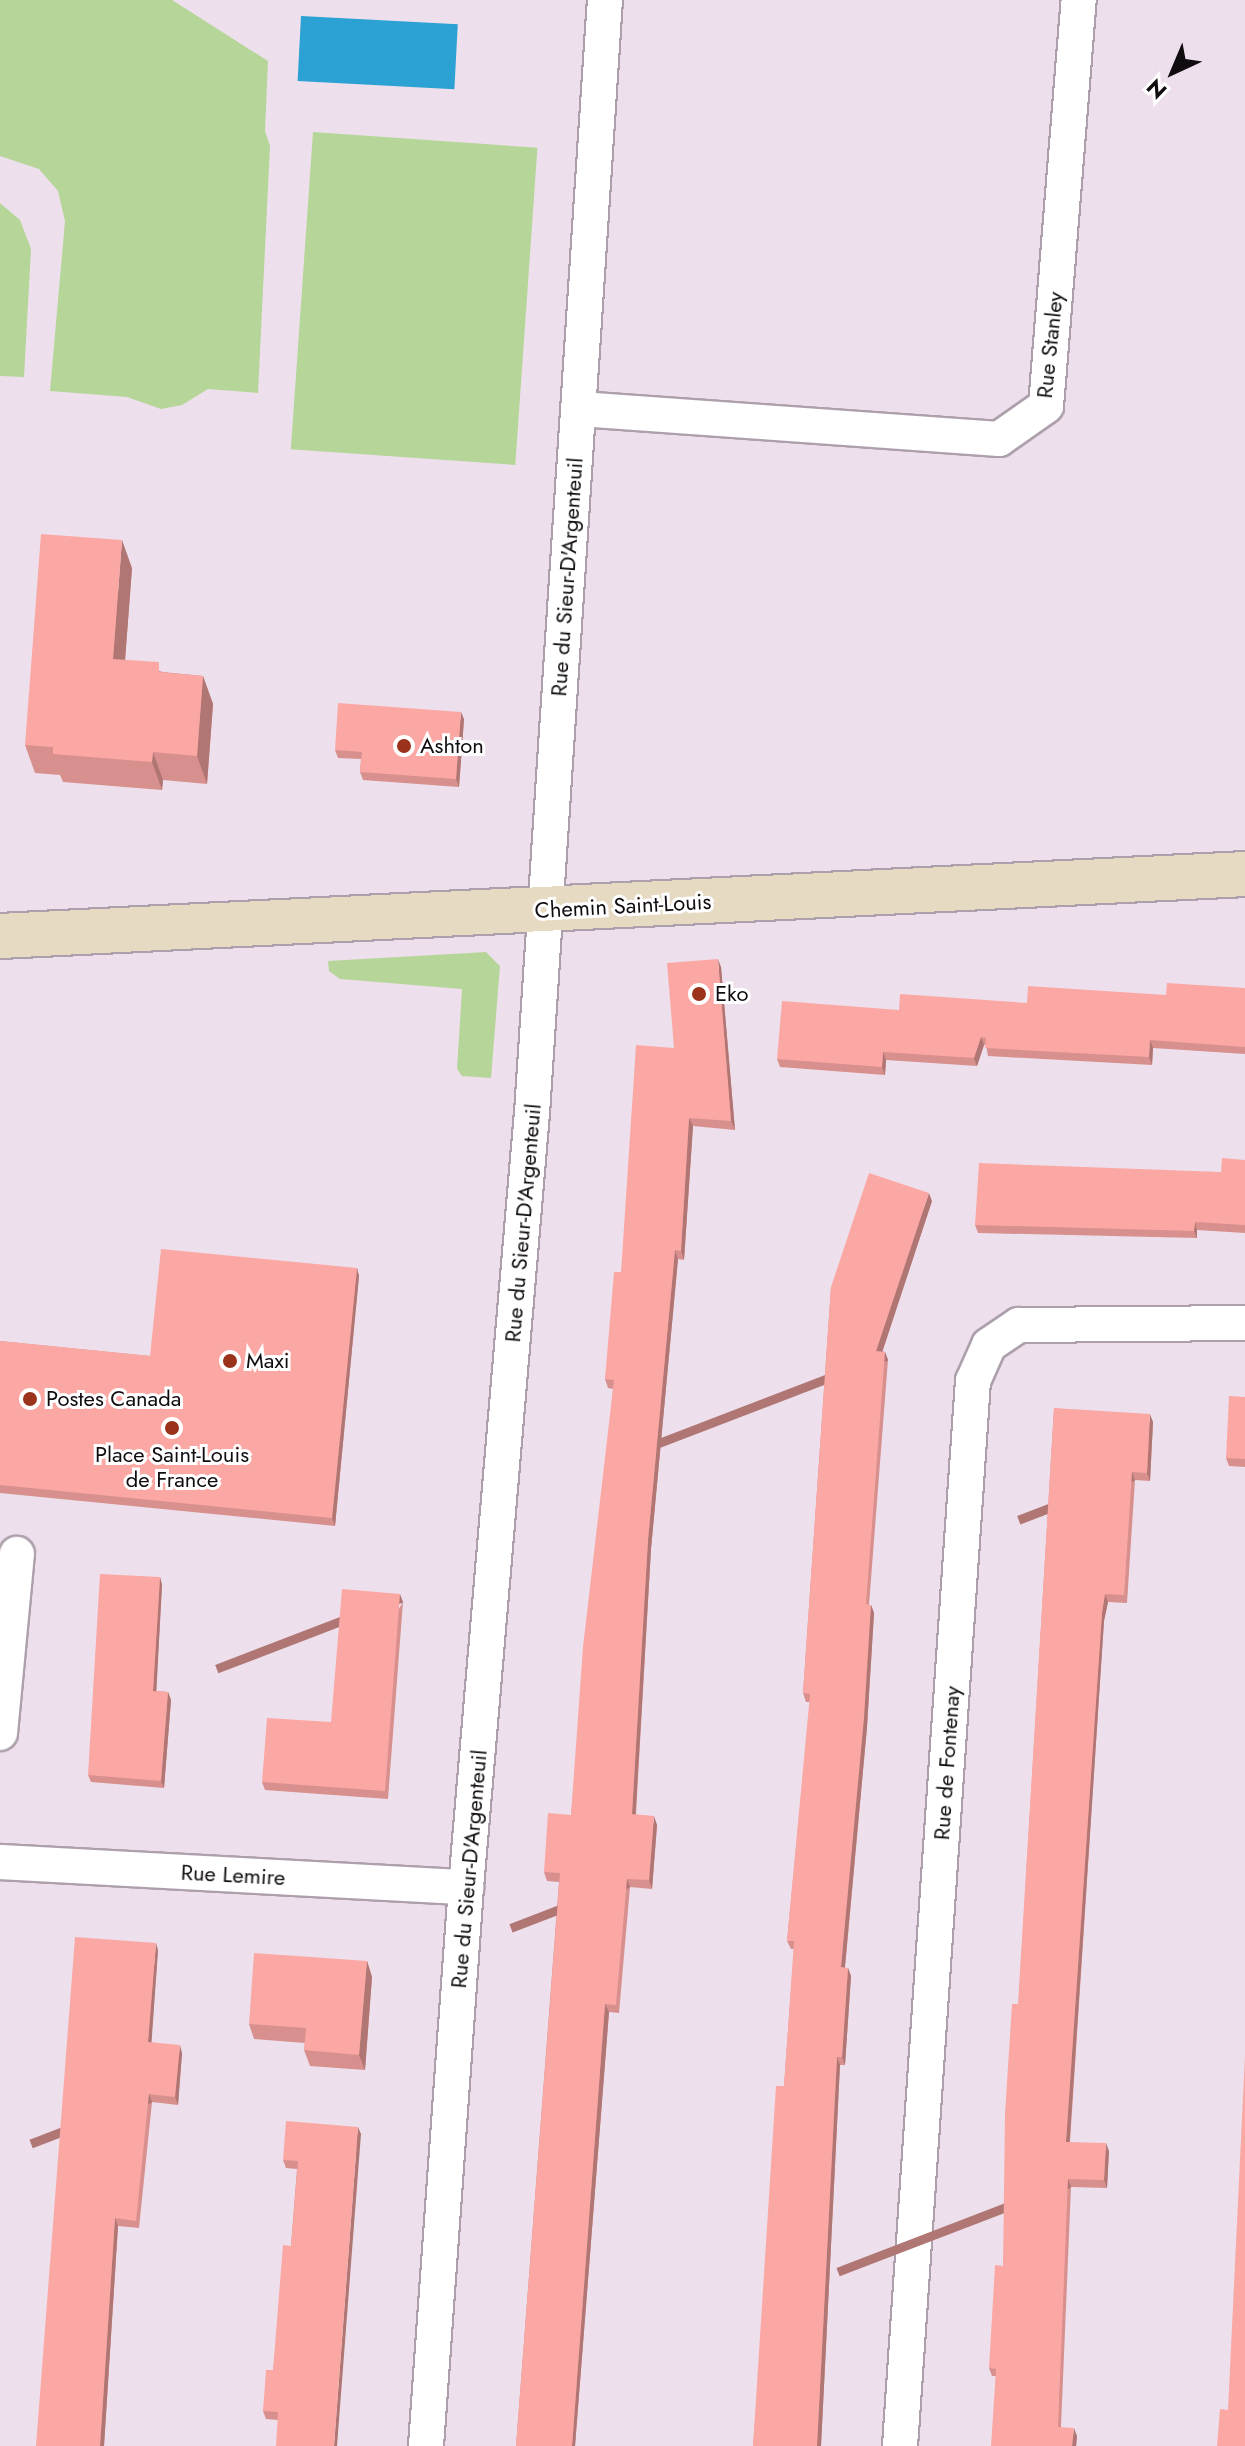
<!DOCTYPE html>
<html>
<head>
<meta charset="utf-8">
<style>
	body { margin:0 }
	#map { position:relative; width:1245px; height:2446px; overflow:hidden; background:#ede0ec; font-family:Jost,sans-serif }
	div>[style] { position:absolute }
	[style*='--x'] { left:calc(var(--x)*1px); top:calc(var(--y)*1px); width:calc(var(--w)*1px); rotate:calc(var(--a)*1deg) }
	.green>* { inset:0; background:#b6d598; transform-origin:0 0 }
	.water>* { inset:0; background:#2ca1d3; transform-origin:0 0 }
	.roads { filter:drop-shadow(2px 0 #ada0ac) drop-shadow(-2px 0 #ada0ac) drop-shadow(0 2px #ada0ac) drop-shadow(0 -2px #ada0ac) }
	.street>* { height:34px; margin:-17px; padding:0 17px; transform-origin:17px; border-radius:17px; background:#fff }
	.secondary>* { height:44px; margin:-22px; padding:0 22px; transform-origin:22px; border-radius:22px; background:#e7dac3 }
	.wall>* { inset:0; background:#d8908e }
	.shaded-wall>* { inset:0; background:#b07674; transform-origin:0 0 }
	.building>* { inset:0; background:#fba8a5 }
	.dots>* { width:22px; height:22px; translate:-50% -50%; box-sizing:border-box; border:4px solid #fff; border-radius:50% }
	span { translate:-50% -50%; white-space:nowrap; text-align:center; line-height:1.15; -webkit-text-stroke:6px #fff; paint-order:stroke }
	.street-label { font-size:22px; color:#100c10 }
	.poi-label { font-size:22px; color:#100c10 }
	.left { translate:0 -50%; text-align:left }
	.north { position:absolute; left:1133px; top:32px; width:80px; height:80px; -webkit-text-stroke:6px #fff; paint-order:stroke; rotate:224deg; font-size:22px; font-weight:700; line-height:32px; text-align:center; color:#100c10 }
	.north::after { content:''; display:block; margin:auto; width:28px; height:36px; background:#100c10; clip-path:polygon(50% 0,100% 100%,50% 72%,0 100%) }
</style>
</head>
<body>
<div id="map">
	<div class="green">
		<i style="clip-path:polygon(0 0,172px 0,268px 61px,265px 131px,270px 146px,258px 393px,208px 389px,182px 405px,161px 409px,127px 397px,50px 391px,65px 221px,58px 191px,39px 169px,0 156px)"></i>
		<i style="left:313px;top:132px;width:225px;height:318px;rotate:4deg"></i>
		<i style="clip-path:polygon(0 203px,20px 220px,31px 249px,24px 377px,0 376px)"></i>
		<i style="clip-path:polygon(486px 952px,500px 966px,491px 1078px,462px 1076px,457px 1069px,462px 989px,340px 979px,329px 971px,328px 961px)"></i>
	</div>
	<div class="water">
		<i style="left:301px;top:16px;width:157px;height:65px;rotate:3deg"></i>
	</div>
	<div class="roads">
		<div class="street">
			<i style="--x:580;--y:409;--w:420;--a:4.1"></i>
			<i style="--x:999;--y:439;--w:57;--a:-35.1"></i>
			<i style="--x:1046;--y:406;--w:407;--a:-85.4"></i>
			<i style="--x:0;--y:1733;--w:180;--a:-84.6"></i>
			<i style="--x:0;--y:1862;--w:467;--a:3.1"></i>
			<i style="--x:426;--y:2446;--w:560;--a:-85.91"></i>
			<i style="--x:466;--y:1887;--w:777;--a:-85.13"></i>
			<i style="--x:532;--y:1113;--w:1115;--a:-86.25"></i>
			<i style="--x:900;--y:2446;--w:1067;--a:-86.08"></i>
			<i style="--x:973;--y:1381;--w:39;--a:-66"></i>
			<i style="--x:989;--y:1345;--w:36;--a:-34"></i>
			<i style="--x:1019;--y:1325;--w:226;--a:-0.5"></i>
		</div>
		<div class="secondary">
			<i style="--x:0;--y:936;--w:1247;--a:-2.85"></i>
		</div>
	</div>
	<div class="wall">
		<i style="clip-path:polygon(132px 568px,125px 660px,163px 672px,203px 676px,213px 704px,207px 784px,163px 780px,162px 790px,63px 782px,60px 775px,35px 773px,25px 745px)"></i>
		<i style="clip-path:polygon(464px 719px,459px 787px,363px 780px,360px 772px,361px 759px,338px 758px,335px 750px)"></i>
		<i style="clip-path:polygon(721px 967px,735px 1130px,693px 1126px,684px 1260px,678px 1259px,651px 1549px,636px 1814px,657px 1825px,652px 1889px,630px 1887px,619px 2013px,609px 2012px,575px 2446px,516px 2446px,559px 1882px,547px 1881px,544px 1872px,571px 1815px,613px 1389px,608px 1388px,605px 1379px,621px 1272px,674px 1048px)"></i>
		<i style="clip-path:polygon(1245px 988px,1245px 1054px,1153px 1048px,1152px 1065px,988px 1056px,986px 1045px,984px 1045px,977px 1066px,886px 1060px,885px 1075px,780px 1067px,777px 1059px,899px 1010px,1166px 995px)"></i>
		<i style="clip-path:polygon(1245px 1160px,1245px 1233px,1197px 1230px,1197px 1238px,978px 1233px,975px 1225px,1221px 1172px)"></i>
		<i style="clip-path:polygon(932px 1201px,882px 1351px,885px 1352px,888px 1360px,869px 1605px,871px 1605px,874px 1613px,867px 1727px,845px 1968px,848px 1968px,851px 1976px,845px 2065px,840px 2065px,821px 2446px,753px 2446px,784px 2086px,794px 1949px,791px 1949px,787px 1941px,810px 1702px,806px 1702px,803px 1693px,831px 1287px)"></i>
		<i style="clip-path:polygon(357px 1268px,359px 1276px,335px 1526px,0 1493px,0 1341px,150px 1356px)"></i>
		<i style="clip-path:polygon(1245px 1397px,1245px 1467px,1229px 1466px,1226px 1458px)"></i>
		<i style="clip-path:polygon(1054px 1408px,1153px 1422px,1150px 1481px,1135px 1480px,1127px 1603px,1108px 1602px,1104px 1621px,1070px 2142px,1109px 2151px,1107px 2188px,1071px 2187px,1061px 2427px,1077px 2436px,1076px 2446px,996px 2376px,992px 2376px,989px 2368px,1003px 2266px)"></i>
		<i style="clip-path:polygon(160px 1577px,162px 1585px,156px 1691px,168px 1692px,171px 1700px,164px 1788px,91px 1782px,88px 1775px)"></i>
		<i style="clip-path:polygon(403px 1602px,388px 1799px,265px 1790px,262px 1782px,331px 1722px)"></i>
		<i style="clip-path:polygon(158px 1950px,151px 2042px,182px 2053px,178px 2105px,152px 2102px,139px 2228px,118px 2226px,104px 2446px,36px 2446px)"></i>
		<i style="clip-path:polygon(367px 1961px,372px 1977px,365px 2070px,310px 2066px,304px 2050px,305px 2043px,254px 2039px,249px 2024px)"></i>
		<i style="clip-path:polygon(361px 2134px,278px 2420px,266px 2419px,263px 2411px,273px 2370px,291px 2246px,297px 2169px,286px 2168px,283px 2160px)"></i>
	</div>
	<div class="shaded-wall">
		<i style="clip-path:polygon(122px 540px,132px 568px,123px 687px,113px 659px)"></i>
		<i style="clip-path:polygon(203px 676px,213px 704px,207px 784px,197px 756px)"></i>
		<i style="clip-path:polygon(461px 712px,464px 719px,459px 787px,456px 779px)"></i>
		<i style="clip-path:polygon(153px 752px,163px 780px,162px 790px,152px 762px)"></i>
		<i style="clip-path:polygon(718px 959px,721px 967px,735px 1130px,731px 1121px)"></i>
		<i style="clip-path:polygon(981px 1037px,984px 1045px,977px 1066px,974px 1058px)"></i>
		<i style="clip-path:polygon(1150px 1040px,1153px 1048px,1152px 1065px,1149px 1057px)"></i>
		<i style="clip-path:polygon(883px 1052px,886px 1060px,885px 1075px,882px 1067px)"></i>
		<i style="clip-path:polygon(689px 1118px,693px 1126px,684px 1260px,681px 1251px)"></i>
		<i style="clip-path:polygon(929px 1193px,932px 1201px,880px 1359px,876px 1351px)"></i>
		<i style="clip-path:polygon(1195px 1222px,1197px 1230px,1197px 1238px,1194px 1231px)"></i>
		<i style="clip-path:polygon(675px 1250px,678px 1259px,651px 1549px,635px 1823px,632px 1814px,648px 1540px)"></i>
		<i style="clip-path:polygon(357px 1268px,359px 1276px,335px 1526px,332px 1518px)"></i>
		<i style="left:885px;top:1352px;width:9px;height:253px;rotate:69deg"></i>
		<i style="clip-path:polygon(1150px 1414px,1153px 1422px,1150px 1481px,1147px 1473px)"></i>
		<i style="left:1132px;top:1472px;width:9px;height:123px;rotate:69deg"></i>
		<i style="clip-path:polygon(160px 1577px,162px 1585px,156px 1698px,153px 1691px)"></i>
		<i style="left:400px;top:1594px;width:9px;height:198px;rotate:69deg"></i>
		<i style="clip-path:polygon(1105px 1594px,1108px 1602px,1104px 1621px,1069px 2150px,1066px 2142px,1102px 1613px)"></i>
		<i style="clip-path:polygon(871px 1605px,874px 1613px,867px 1727px,844px 1976px,841px 1967px)"></i>
		<i style="clip-path:polygon(168px 1692px,171px 1700px,164px 1788px,161px 1781px)"></i>
		<i style="clip-path:polygon(654px 1816px,657px 1825px,652px 1889px,649px 1880px)"></i>
		<i style="left:627px;top:1879px;width:9px;height:126px;rotate:69deg"></i>
		<i style="clip-path:polygon(156px 1943px,158px 1950px,151px 2050px,148px 2042px)"></i>
		<i style="clip-path:polygon(367px 1961px,372px 1977px,365px 2070px,359px 2055px)"></i>
		<i style="clip-path:polygon(848px 1968px,851px 1976px,845px 2065px,842px 2057px)"></i>
		<i style="clip-path:polygon(605px 2004px,609px 2012px,575px 2446px,572px 2446px)"></i>
		<i style="clip-path:polygon(180px 2045px,182px 2053px,178px 2105px,175px 2097px)"></i>
		<i style="clip-path:polygon(837px 2057px,840px 2065px,821px 2446px,817px 2446px)"></i>
		<i style="left:149px;top:2094px;width:9px;height:128px;rotate:69deg"></i>
		<i style="clip-path:polygon(358px 2127px,361px 2134px,337px 2446px,334px 2446px)"></i>
		<i style="clip-path:polygon(1106px 2143px,1109px 2151px,1107px 2188px,1104px 2180px)"></i>
		<i style="left:1068px;top:2179px;width:9px;height:248px;rotate:69deg"></i>
		<i style="clip-path:polygon(115px 2218px,118px 2226px,104px 2446px,100px 2446px)"></i>
		<i style="clip-path:polygon(1074px 2428px,1077px 2436px,1076px 2446px,1072px 2446px)"></i>
	</div>
	<div class="building">
		<i style="clip-path:polygon(41px 534px,122px 540px,113px 659px,159px 662px,159px 672px,203px 676px,197px 756px,153px 752px,152px 762px,53px 754px,53px 747px,25px 745px)"></i>
		<i style="clip-path:polygon(338px 703px,461px 712px,456px 779px,360px 772px,362px 752px,335px 750px)"></i>
		<i style="clip-path:polygon(718px 959px,731px 1121px,689px 1118px,681px 1251px,675px 1250px,648px 1540px,632px 1814px,654px 1816px,649px 1880px,627px 1879px,616px 2005px,605px 2004px,572px 2446px,516px 2446px,560px 1873px,544px 1872px,548px 1813px,571px 1815px,583px 1647px,614px 1380px,605px 1379px,614px 1272px,621px 1272px,636px 1045px,674px 1048px,667px 963px)"></i>
		<i style="clip-path:polygon(1167px 983px,1245px 988px,1245px 1047px,1150px 1040px,1149px 1057px,985px 1048px,986px 1038px,981px 1037px,974px 1058px,883px 1052px,882px 1067px,777px 1059px,782px 1001px,899px 1010px,900px 994px,1027px 1003px,1028px 986px,1166px 995px)"></i>
		<i style="clip-path:polygon(1222px 1158px,1245px 1160px,1245px 1225px,1195px 1222px,1194px 1231px,975px 1225px,979px 1163px,1221px 1172px)"></i>
		<i style="clip-path:polygon(869px 1173px,929px 1193px,876px 1351px,885px 1352px,866px 1604px,871px 1605px,864px 1718px,841px 1967px,848px 1968px,842px 2057px,837px 2057px,817px 2446px,753px 2446px,776px 2086px,784px 2086px,794px 1941px,787px 1941px,810px 1694px,803px 1693px,831px 1287px)"></i>
		<i style="clip-path:polygon(161px 1249px,357px 1268px,332px 1518px,0 1485px,0 1341px,150px 1356px)"></i>
		<i style="clip-path:polygon(1229px 1396px,1245px 1397px,1245px 1459px,1226px 1458px)"></i>
		<i style="clip-path:polygon(1054px 1408px,1150px 1414px,1147px 1473px,1132px 1472px,1124px 1595px,1105px 1594px,1102px 1613px,1066px 2142px,1106px 2143px,1104px 2180px,1068px 2179px,1058px 2427px,1074px 2428px,1072px 2446px,991px 2446px,996px 2369px,989px 2368px,995px 2265px,1003px 2266px,1005px 2113px,1012px 2004px,1018px 2004px)"></i>
		<i style="clip-path:polygon(100px 1574px,160px 1577px,153px 1691px,168px 1692px,161px 1781px,88px 1775px)"></i>
		<i style="clip-path:polygon(342px 1589px,400px 1594px,385px 1791px,262px 1782px,267px 1718px,331px 1722px)"></i>
		<i style="clip-path:polygon(75px 1937px,156px 1943px,148px 2042px,180px 2045px,175px 2097px,149px 2094px,136px 2221px,115px 2218px,100px 2446px,36px 2446px)"></i>
		<i style="clip-path:polygon(254px 1953px,367px 1961px,359px 2055px,304px 2050px,306px 2028px,249px 2024px)"></i>
		<i style="clip-path:polygon(1245px 2055px,1245px 2446px,1217px 2446px,1220px 2409px,1228px 2410px)"></i>
		<i style="clip-path:polygon(286px 2121px,358px 2127px,334px 2446px,276px 2446px,278px 2412px,263px 2411px,266px 2370px,273px 2370px,283px 2245px,291px 2246px,298px 2161px,283px 2160px)"></i>
	</div>
	<div class="dots">
		<i style="left:404px;top:746px;background:#9b321b"></i>
		<i style="left:699px;top:994px;background:#9b321b"></i>
		<i style="left:230px;top:1361px;background:#9b321b"></i>
		<i style="left:30px;top:1399px;background:#9b321b"></i>
		<i style="left:172px;top:1428px;background:#9b321b"></i>
	</div>
	<div class="street-label">
		<span style="left:1050px;top:345px;rotate:-84deg">Rue Stanley</span>
		<span style="left:567px;top:577px;rotate:-86deg">Rue du Sieur-D'Argenteuil</span>
		<span style="left:623px;top:906px;rotate:-3deg">Chemin Saint-Louis</span>
		<span style="left:523px;top:1223px;rotate:-85deg">Rue du Sieur-D'Argenteuil</span>
		<span style="left:947px;top:1763px;rotate:-86deg">Rue de Fontenay</span>
		<span style="left:469px;top:1869px;rotate:-85deg">Rue du Sieur-D'Argenteuil</span>
		<span style="left:233px;top:1875px;rotate:3deg">Rue Lemire</span>
	</div>
	<div class="poi-label">
		<span class="left" style="left:420px;top:746px">Ashton</span>
		<span class="left" style="left:715px;top:994px">Eko</span>
		<span class="left" style="left:246px;top:1361px">Maxi</span>
		<span class="left" style="left:46px;top:1399px">Postes Canada</span>
		<span style="left:172px;top:1467px">Place Saint-Louis<br>de France</span>
	</div>
	<div class="north">N</div>
</div>
</body>
</html>
